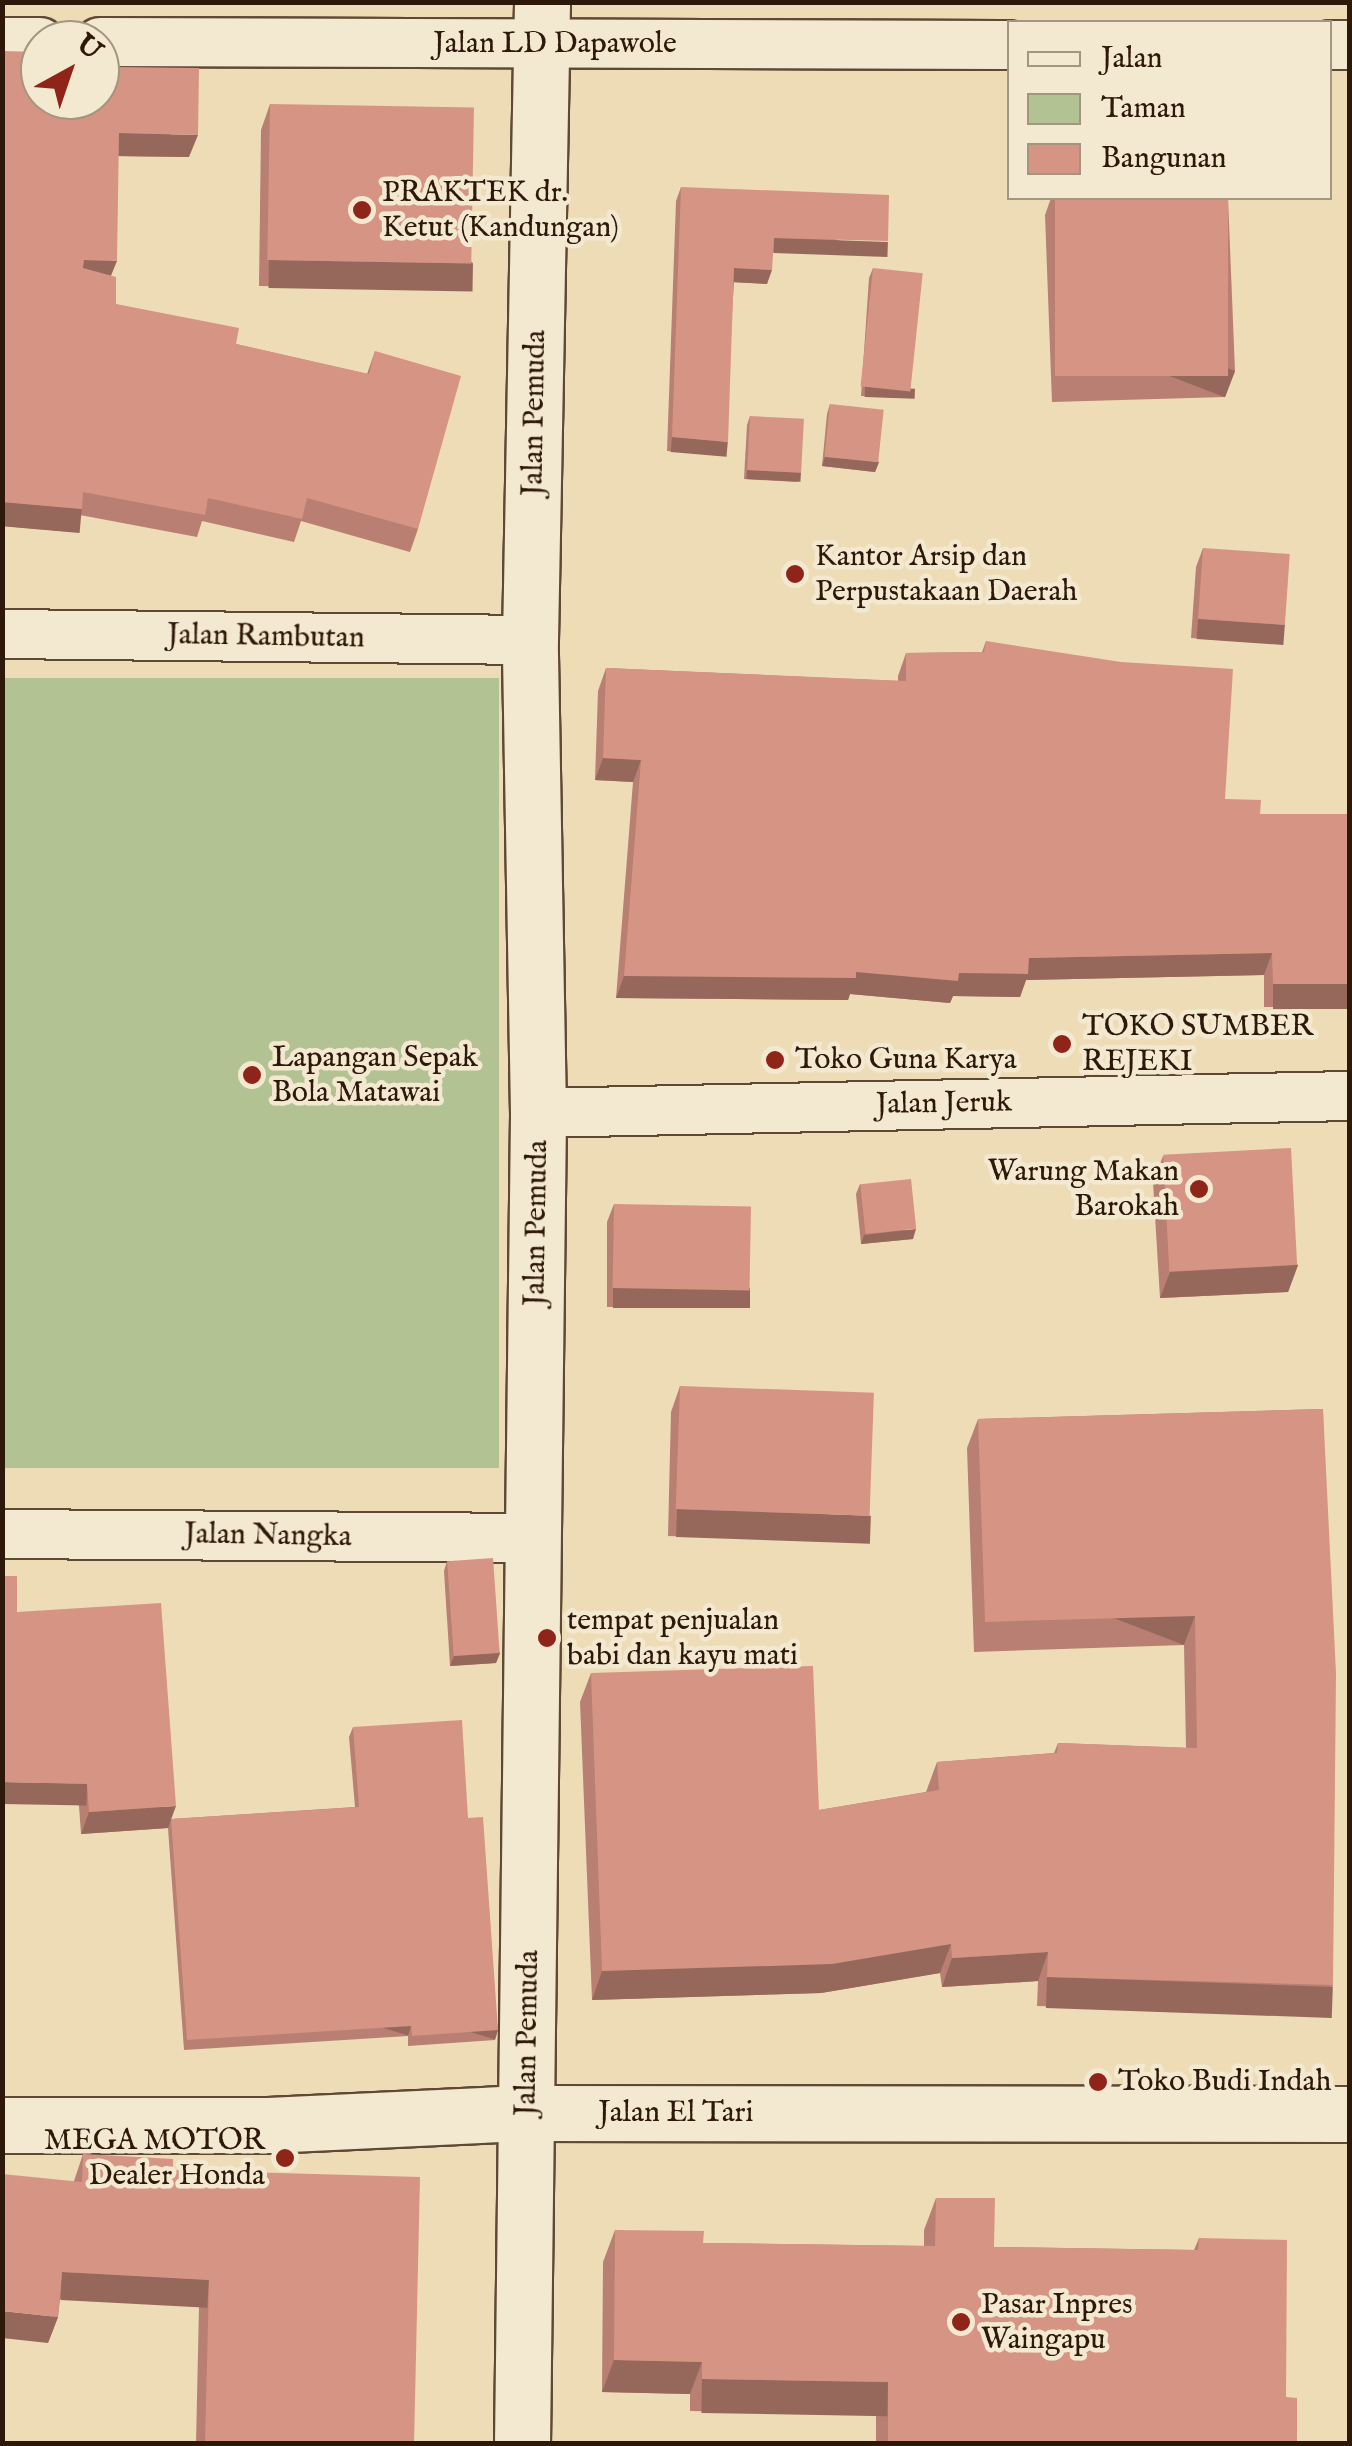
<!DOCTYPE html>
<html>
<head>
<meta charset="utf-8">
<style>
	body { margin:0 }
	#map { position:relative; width:1352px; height:2446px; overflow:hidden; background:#eddcb6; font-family:"IM FELL English",serif }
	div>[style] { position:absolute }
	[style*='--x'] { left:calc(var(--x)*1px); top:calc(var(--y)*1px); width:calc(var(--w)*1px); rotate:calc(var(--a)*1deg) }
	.green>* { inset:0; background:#b3c292; transform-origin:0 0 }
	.roads { filter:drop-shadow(2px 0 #5e4934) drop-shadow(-2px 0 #5e4934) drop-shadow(0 2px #5e4934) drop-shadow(0 -2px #5e4934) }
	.minor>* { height:48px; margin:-24px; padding:0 24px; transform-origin:24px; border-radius:24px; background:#f3e8d0 }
	.tertiary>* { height:55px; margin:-27.5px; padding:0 27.5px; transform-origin:27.5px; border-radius:27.5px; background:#f3e8d0 }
	.wall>* { inset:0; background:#b87f72 }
	.shaded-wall>* { inset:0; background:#96685c; transform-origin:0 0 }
	.building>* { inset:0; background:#d69484; transform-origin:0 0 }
	.dots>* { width:28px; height:28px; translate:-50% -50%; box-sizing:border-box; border:5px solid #f3e8d0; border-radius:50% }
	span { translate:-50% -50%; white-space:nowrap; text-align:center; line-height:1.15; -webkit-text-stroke:9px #f3e8d0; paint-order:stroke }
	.street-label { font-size:30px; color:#2e1809 }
	.poi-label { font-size:30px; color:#2e1809 }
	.left { translate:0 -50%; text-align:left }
	.right { translate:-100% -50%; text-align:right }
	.frame { position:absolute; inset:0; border:5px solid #2e1809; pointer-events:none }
	.legend { position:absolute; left:1007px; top:20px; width:325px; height:180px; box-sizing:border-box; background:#f3e8d0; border:2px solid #a49580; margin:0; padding:12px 18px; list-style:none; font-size:30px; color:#2e1809 }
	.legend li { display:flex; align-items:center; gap:20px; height:50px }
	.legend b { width:50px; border:2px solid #a49580 }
	.north { position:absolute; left:20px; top:20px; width:100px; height:100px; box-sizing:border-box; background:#f3e8d0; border:2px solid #a49580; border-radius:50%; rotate:40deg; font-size:28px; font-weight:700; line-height:40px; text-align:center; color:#2e1809 }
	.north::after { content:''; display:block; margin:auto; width:35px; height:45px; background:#8f2418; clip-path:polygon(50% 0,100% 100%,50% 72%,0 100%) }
</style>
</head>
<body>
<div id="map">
	<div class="green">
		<i style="left:3px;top:678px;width:496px;height:790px"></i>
	</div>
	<div class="roads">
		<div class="minor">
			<i style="--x:2;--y:42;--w:38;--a:0"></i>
			<i style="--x:100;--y:42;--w:909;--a:0.19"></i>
			<i style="--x:1330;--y:45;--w:20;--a:0"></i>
			<i style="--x:2;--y:634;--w:528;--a:0.65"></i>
			<i style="--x:538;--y:1113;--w:812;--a:-1.2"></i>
			<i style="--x:2;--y:1534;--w:532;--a:0.43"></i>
		</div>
		<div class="tertiary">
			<i style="--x:2;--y:2125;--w:266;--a:0"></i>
			<i style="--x:268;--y:2125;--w:259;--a:-2.7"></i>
			<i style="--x:527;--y:2113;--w:823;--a:0.07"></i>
			<i style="--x:522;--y:2444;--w:1331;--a:-89.31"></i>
			<i style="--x:538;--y:1113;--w:473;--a:-91"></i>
			<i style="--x:530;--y:640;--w:638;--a:-88.92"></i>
		</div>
	</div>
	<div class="wall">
		<i style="clip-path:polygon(2px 51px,116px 67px,189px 157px,118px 156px,111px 276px,116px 304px,236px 344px,367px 374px,375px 351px,418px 529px,410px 552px,301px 521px,294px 542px,202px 521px,197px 537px,80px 515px,73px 532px,2px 526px)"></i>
		<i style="clip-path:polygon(270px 104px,473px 263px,463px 289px,259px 286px,261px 130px)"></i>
		<i style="clip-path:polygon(681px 187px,882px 255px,773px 252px,767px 284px,734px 282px,723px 456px,667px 451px,676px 201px)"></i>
		<i style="clip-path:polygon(1051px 198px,1228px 198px,1235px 371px,1225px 397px,1052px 402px,1045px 215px)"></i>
		<i style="clip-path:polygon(873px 268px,912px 398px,861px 396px,869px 278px)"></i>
		<i style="clip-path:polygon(830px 404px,879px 462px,875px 472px,822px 466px,827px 414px)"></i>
		<i style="clip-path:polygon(750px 416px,801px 473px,797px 482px,744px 479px,747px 425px)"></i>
		<i style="clip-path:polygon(1203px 548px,1285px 625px,1279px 644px,1191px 638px,1196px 567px)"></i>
		<i style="clip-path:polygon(986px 641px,1225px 799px,1260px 814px,1350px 814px,1350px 1007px,1264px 1007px,1264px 975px,1026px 980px,1020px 997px,953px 996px,950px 1003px,850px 994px,848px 1000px,616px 998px,633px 782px,595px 780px,598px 691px,606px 668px,898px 681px,898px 676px,906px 653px,982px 652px)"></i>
		<i style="clip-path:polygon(1163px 1156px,1298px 1265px,1288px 1292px,1160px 1298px,1153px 1182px)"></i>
		<i style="clip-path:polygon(860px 1184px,913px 1239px,861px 1244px,856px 1194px)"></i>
		<i style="clip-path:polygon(614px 1204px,743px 1307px,607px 1307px,607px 1222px)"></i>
		<i style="clip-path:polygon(680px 1386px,861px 1542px,668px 1536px,671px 1412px)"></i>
		<i style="clip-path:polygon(1323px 1409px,1333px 1985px,1323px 2014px,1037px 2006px,1038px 1981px,942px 1987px,940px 1973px,821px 1993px,592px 2000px,580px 1702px,591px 1673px,819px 1810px,926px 1792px,937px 1762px,1054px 1753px,1058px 1743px,1186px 1748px,1184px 1645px,974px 1652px,967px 1448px,978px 1419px)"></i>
		<i style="clip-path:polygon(447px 1561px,500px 1653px,496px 1663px,450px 1666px,444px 1571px)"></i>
		<i style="clip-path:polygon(17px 1612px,171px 1819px,355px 1807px,349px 1737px,353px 1727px,468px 1818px,498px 2030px,495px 2040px,408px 2046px,408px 2036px,184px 2050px,168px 1828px,81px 1834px,79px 1806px)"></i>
		<i style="clip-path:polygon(83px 2154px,173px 2170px,414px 2444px,196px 2444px,199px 2306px,60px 2299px,58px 2317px,48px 2343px,74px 2181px)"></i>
		<i style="clip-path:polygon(936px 2198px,994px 2247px,1194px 2250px,1199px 2238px,1286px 2397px,1297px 2444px,876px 2444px,876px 2414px,690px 2411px,690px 2394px,602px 2392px,603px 2262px,615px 2230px,703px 2243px,924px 2246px,924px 2230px)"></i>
	</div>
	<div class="shaded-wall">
		<i style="clip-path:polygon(119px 133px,198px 135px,189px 157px,110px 156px)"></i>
		<i style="left:774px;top:238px;width:114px;height:15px;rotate:2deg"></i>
		<i style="clip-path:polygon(84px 260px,117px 261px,108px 283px,75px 283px)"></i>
		<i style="left:269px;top:260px;width:204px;height:28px;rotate:1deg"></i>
		<i style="clip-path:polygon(734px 268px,772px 270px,767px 284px,729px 282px)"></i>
		<i style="left:1235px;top:371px;width:28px;height:173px;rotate:111deg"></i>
		<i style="left:865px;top:387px;width:50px;height:10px;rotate:2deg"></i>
		<i style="left:672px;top:437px;width:56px;height:15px;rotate:5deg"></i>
		<i style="clip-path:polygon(825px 457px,879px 462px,875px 472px,822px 466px)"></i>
		<i style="left:747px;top:470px;width:54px;height:9px;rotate:3deg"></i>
		<i style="left:2px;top:502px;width:80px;height:24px;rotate:5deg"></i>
		<i style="left:1198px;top:619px;width:87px;height:20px;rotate:4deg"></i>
		<i style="clip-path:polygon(603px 758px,641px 760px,633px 782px,595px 780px)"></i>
		<i style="clip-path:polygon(1272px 953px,1264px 975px,1026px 980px,1020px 997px,953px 996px,950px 1003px,850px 994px,848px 1000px,616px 998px,624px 976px,856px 972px,959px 973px,1029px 958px)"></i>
		<i style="left:1273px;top:984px;width:77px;height:25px"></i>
		<i style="clip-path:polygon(916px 1229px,913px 1239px,861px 1244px,864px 1235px)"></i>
		<i style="clip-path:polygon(1298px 1265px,1288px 1292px,1160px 1298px,1170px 1272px)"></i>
		<i style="left:613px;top:1288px;width:137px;height:20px"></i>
		<i style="left:677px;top:1509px;width:194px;height:28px;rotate:2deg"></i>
		<i style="left:1195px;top:1616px;width:31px;height:210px;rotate:111deg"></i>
		<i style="clip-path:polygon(500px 1653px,496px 1663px,450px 1666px,454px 1656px)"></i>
		<i style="left:2px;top:1782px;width:85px;height:22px;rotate:1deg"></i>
		<i style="clip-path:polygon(176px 1806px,168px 1828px,81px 1834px,89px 1812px)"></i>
		<i style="clip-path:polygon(951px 1944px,940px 1973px,821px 1993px,592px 2000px,602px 1971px)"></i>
		<i style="clip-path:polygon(1048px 1952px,1038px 1981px,942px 1987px,952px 1958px)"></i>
		<i style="left:1047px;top:1977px;width:286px;height:31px;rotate:2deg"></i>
		<i style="left:411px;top:2026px;width:10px;height:224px;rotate:107deg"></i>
		<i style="left:498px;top:2030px;width:10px;height:86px;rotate:107deg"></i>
		<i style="left:62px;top:2272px;width:147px;height:28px;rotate:3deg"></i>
		<i style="clip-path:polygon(2px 2311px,58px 2317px,48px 2343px,2px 2338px)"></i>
		<i style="clip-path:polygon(614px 2360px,702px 2362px,690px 2394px,602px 2392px)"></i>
		<i style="left:702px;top:2379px;width:186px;height:34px;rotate:1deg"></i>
	</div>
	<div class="building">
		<i style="clip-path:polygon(2px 51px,40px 52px,40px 100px,100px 100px,100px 55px,116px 55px,116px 67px,199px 68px,198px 135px,119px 133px,117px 261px,84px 260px,83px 268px,116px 277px,116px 304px,239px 328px,236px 344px,369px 374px,375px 351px,461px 376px,418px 529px,307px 498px,302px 519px,208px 498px,205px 515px,83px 492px,82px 509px,2px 502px)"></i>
		<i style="left:270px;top:104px;width:204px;height:156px;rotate:1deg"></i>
		<i style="clip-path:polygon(681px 187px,889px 195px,888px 241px,774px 238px,772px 270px,734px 268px,728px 442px,672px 437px)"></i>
		<i style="left:1055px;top:198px;width:173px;height:178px"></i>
		<i style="left:873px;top:268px;width:50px;height:119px;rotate:6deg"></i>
		<i style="left:830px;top:404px;width:54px;height:53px;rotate:6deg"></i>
		<i style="left:750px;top:416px;width:54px;height:54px;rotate:3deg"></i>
		<i style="left:1203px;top:548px;width:87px;height:71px;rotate:4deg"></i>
		<i style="clip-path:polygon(986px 641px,1121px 662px,1233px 669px,1225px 799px,1261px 800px,1260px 814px,1350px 814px,1350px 984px,1273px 984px,1272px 953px,1029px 958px,1028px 974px,959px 973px,958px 981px,856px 972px,856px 978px,624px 976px,641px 760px,603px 758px,606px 668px,906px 681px,906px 653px,984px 652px)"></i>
		<i style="left:1291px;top:1148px;width:117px;height:128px;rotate:87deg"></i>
		<i style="left:911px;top:1179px;width:50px;height:51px;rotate:84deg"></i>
		<i style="left:614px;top:1204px;width:137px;height:84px;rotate:1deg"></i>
		<i style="left:680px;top:1386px;width:194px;height:123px;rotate:2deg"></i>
		<i style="clip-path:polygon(1323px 1409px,1336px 1673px,1333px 1985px,1047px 1977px,1048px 1952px,952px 1958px,951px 1944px,832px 1964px,602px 1971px,591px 1673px,813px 1666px,819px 1810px,939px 1790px,937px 1762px,1057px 1753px,1058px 1743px,1197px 1748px,1195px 1616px,985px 1622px,978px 1419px)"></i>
		<i style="left:493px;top:1558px;width:95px;height:46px;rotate:86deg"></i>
		<i style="clip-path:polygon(2px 1576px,17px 1576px,17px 1612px,161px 1603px,176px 1806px,89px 1812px,87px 1784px,2px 1782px)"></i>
		<i style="clip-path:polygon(462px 1720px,468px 1818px,483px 1817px,498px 2030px,412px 2036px,411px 2026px,187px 2040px,171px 1819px,359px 1807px,353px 1727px)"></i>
		<i style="clip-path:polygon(83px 2154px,173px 2159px,173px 2170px,420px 2177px,414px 2444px,205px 2444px,209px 2280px,62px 2272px,58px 2317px,2px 2311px,2px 2174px,82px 2182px)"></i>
		<i style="clip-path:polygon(936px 2198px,995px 2198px,994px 2247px,1198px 2250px,1199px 2238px,1287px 2240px,1286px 2397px,1297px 2398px,1297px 2444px,888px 2444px,888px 2382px,702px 2379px,702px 2362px,614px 2360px,615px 2230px,704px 2231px,703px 2243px,935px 2246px)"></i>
	</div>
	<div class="dots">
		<i style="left:362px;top:210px;background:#8f2418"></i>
		<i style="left:795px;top:574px;background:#8f2418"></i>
		<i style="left:1062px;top:1044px;background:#8f2418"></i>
		<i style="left:775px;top:1060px;background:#8f2418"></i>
		<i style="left:252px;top:1075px;background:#8f2418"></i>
		<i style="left:1199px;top:1189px;background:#8f2418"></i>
		<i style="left:547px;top:1638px;background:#8f2418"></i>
		<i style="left:1098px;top:2082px;background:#8f2418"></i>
		<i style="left:285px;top:2158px;background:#8f2418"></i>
		<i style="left:961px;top:2322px;background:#8f2418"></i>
	</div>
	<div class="street-label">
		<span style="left:555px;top:44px">Jalan LD Dapawole</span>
		<span style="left:535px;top:413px;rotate:-89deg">Jalan Pemuda</span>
		<span style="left:266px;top:637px;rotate:1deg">Jalan Rambutan</span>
		<span style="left:944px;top:1104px;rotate:-1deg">Jalan Jeruk</span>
		<span style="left:537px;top:1223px;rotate:-89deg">Jalan Pemuda</span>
		<span style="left:268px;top:1536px;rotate:1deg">Jalan Nangka</span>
		<span style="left:528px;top:2033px;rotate:-89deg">Jalan Pemuda</span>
		<span style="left:676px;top:2113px">Jalan El Tari</span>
	</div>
	<div class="poi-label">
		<span class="left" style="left:382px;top:210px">PRAKTEK dr.<br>Ketut (Kandungan)</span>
		<span class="left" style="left:815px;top:574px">Kantor Arsip dan<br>Perpustakaan Daerah</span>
		<span class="left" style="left:1082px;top:1044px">TOKO SUMBER<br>REJEKI</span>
		<span class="left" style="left:272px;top:1075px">Lapangan Sepak<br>Bola Matawai</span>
		<span class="left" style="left:795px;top:1060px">Toko Guna Karya</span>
		<span class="right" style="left:1179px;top:1189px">Warung Makan<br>Barokah</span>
		<span class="left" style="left:567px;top:1638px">tempat penjualan<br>babi dan kayu mati</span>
		<span class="left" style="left:1118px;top:2082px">Toko Budi Indah</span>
		<span class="right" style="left:265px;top:2158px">MEGA MOTOR<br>Dealer Honda</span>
		<span class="left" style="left:981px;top:2322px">Pasar Inpres<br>Waingapu</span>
	</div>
	<div class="frame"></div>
	<ul class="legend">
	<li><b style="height:12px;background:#f3e8d0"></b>Jalan</li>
	<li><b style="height:28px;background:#b3c292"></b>Taman</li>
	<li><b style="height:28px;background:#d69484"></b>Bangunan</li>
	</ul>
	<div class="north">U</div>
</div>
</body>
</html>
